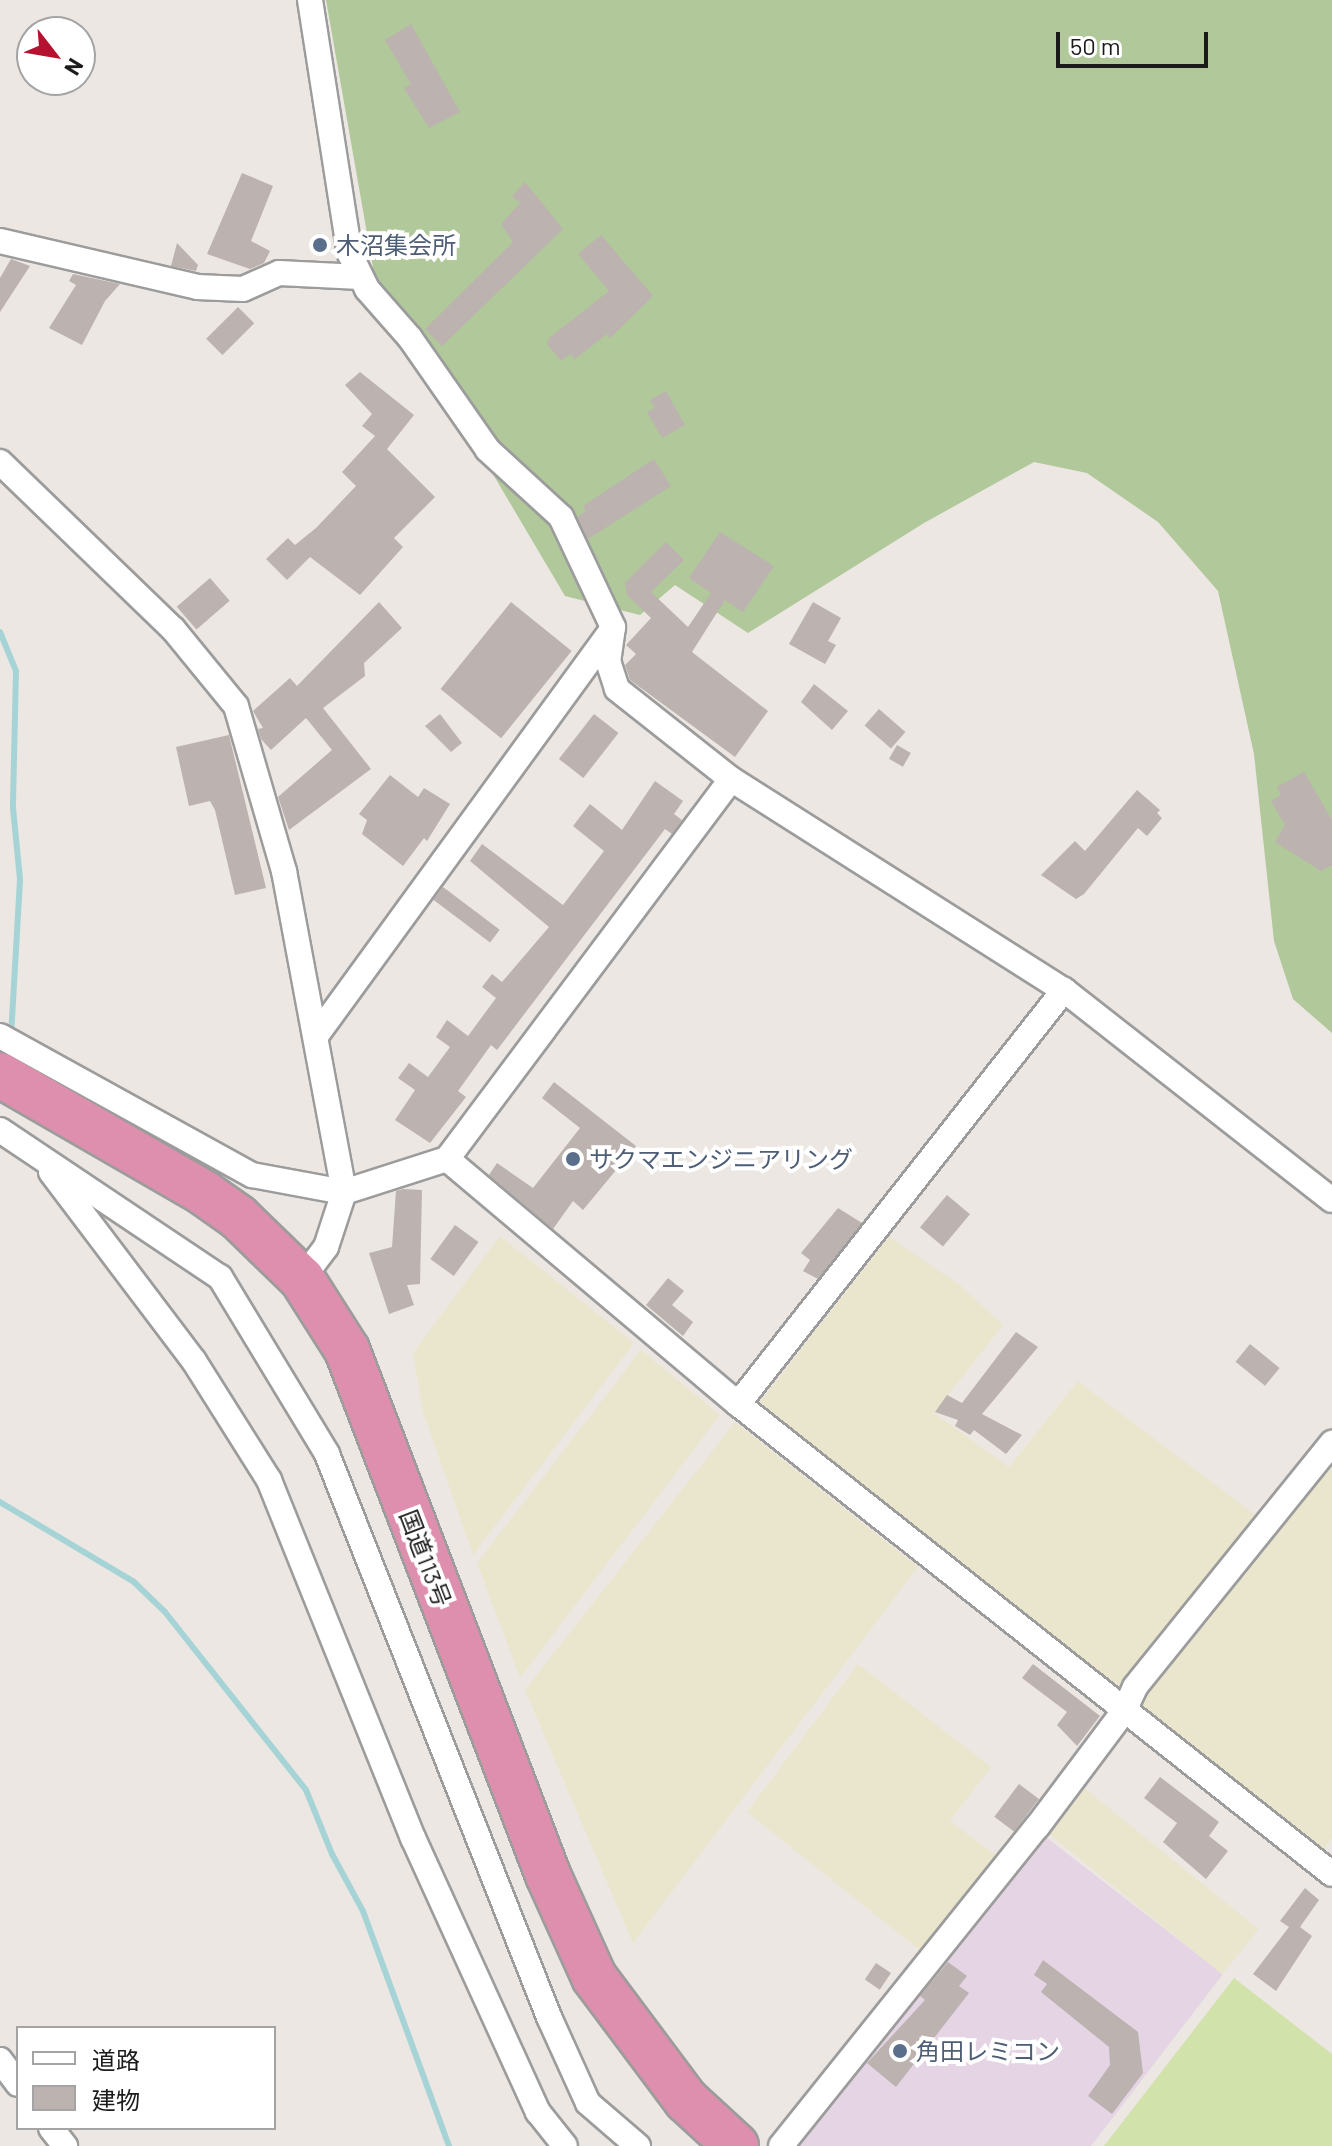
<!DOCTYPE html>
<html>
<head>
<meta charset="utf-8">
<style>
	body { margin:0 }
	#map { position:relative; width:1332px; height:2146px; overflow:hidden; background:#ece7e2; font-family:Barlow,"Noto Sans JP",sans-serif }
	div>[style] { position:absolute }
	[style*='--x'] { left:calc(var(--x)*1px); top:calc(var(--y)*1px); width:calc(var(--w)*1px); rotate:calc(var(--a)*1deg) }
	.industrial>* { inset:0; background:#e4d4e4 }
	.farmland>* { inset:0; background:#eae6ce; transform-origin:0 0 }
	.grass>* { inset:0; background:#d1e2ab }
	.forest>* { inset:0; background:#b0c89a }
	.stream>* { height:6px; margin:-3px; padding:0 3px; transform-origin:3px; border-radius:3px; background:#a6d4d6 }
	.building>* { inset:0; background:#bcb2af; transform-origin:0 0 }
	.roads { filter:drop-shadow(2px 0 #9c9c9c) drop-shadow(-2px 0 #9c9c9c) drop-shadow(0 2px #9c9c9c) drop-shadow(0 -2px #9c9c9c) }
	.street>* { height:24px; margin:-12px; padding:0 12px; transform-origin:12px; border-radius:12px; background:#fff }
	.highway>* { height:44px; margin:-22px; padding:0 22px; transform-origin:22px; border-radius:22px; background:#dd8fad }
	.dots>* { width:22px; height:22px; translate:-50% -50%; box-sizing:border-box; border:4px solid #fff; border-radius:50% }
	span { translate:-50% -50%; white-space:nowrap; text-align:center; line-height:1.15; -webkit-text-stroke:8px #fff; paint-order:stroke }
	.service-label { font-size:24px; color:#4e5e75 }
	.left { translate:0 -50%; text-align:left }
	.street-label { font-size:24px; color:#1b1b1b }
	.legend { position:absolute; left:16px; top:2026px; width:260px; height:104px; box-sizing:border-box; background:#fff; border:2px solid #a4a4a4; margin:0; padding:10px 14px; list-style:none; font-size:24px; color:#1b1b1b }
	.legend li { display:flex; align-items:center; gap:16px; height:40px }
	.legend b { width:40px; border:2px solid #a4a4a4 }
	.north { position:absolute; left:16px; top:16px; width:80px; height:80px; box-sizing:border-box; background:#fff; border:2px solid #a4a4a4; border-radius:50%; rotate:121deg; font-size:22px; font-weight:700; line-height:32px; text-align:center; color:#1b1b1b }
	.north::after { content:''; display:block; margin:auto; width:28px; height:36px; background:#b51231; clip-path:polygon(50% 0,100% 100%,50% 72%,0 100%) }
	.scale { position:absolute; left:1056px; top:32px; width:152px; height:36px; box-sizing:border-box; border:4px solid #1b1b1b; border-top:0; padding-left:10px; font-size:24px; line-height:28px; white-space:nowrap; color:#1b1b1b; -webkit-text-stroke:6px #fff; paint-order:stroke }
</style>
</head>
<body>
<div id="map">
	<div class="industrial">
		<i style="clip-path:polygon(1047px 1838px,1223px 1974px,1091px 2146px,800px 2146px)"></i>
	</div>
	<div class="farmland">
		<i style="clip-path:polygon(500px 1236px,634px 1343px,473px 1555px,423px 1412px,413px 1353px)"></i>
		<i style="clip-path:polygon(889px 1237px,960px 1285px,1003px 1325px,934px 1413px,1009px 1467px,1078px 1381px,1258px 1517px,1119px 1693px,756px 1407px)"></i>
		<i style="clip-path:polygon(641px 1350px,720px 1415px,520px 1678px,477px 1563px)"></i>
		<i style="clip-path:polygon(735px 1422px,918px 1567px,633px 1943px,525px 1690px)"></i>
		<i style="clip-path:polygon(1332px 1459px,1332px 1838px,1324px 1849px,1142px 1707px,1145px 1695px)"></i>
		<i style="clip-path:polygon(858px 1664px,991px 1767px,950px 1821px,998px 1857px,922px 1952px,747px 1812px)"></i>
		<i style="left:1083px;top:1787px;width:226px;height:58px;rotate:39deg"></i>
	</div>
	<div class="grass">
		<i style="clip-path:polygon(1234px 1978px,1332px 2054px,1332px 2146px,1104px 2146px)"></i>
	</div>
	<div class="forest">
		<i style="clip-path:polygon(326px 0,1332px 0,1332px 1033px,1293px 999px,1274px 941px,1254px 754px,1218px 591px,1158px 522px,1087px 473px,1034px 462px,924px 523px,748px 633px,675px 585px,640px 615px,565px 596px,374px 273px)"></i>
	</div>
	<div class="stream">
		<i style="--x:0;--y:632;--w:42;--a:67.7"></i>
		<i style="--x:16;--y:671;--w:137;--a:91.3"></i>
		<i style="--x:13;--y:808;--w:72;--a:84.4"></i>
		<i style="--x:20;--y:880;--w:157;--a:93.3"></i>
		<i style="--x:0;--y:1502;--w:156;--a:30.8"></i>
		<i style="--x:134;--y:1582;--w:43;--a:44.1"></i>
		<i style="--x:165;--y:1612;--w:227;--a:51.6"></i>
		<i style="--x:306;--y:1790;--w:69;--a:67.9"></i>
		<i style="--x:332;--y:1854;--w:65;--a:61.5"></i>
		<i style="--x:363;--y:1911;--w:250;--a:69.9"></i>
	</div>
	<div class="building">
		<i style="clip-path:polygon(411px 24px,460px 112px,429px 128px,404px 88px,411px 84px,385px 40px)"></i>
		<i style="clip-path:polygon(242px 173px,273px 186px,251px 241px,270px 251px,264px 263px,250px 269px,207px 254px)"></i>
		<i style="clip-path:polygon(525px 182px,563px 229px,442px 346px,425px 329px,513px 242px,501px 224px,520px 203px,512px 196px)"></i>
		<i style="clip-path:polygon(601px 235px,653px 296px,610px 338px,607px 334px,575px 359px,570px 354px,561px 361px,547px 344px,549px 338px,609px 291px,578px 254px)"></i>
		<i style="clip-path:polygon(177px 243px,198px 265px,196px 271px,171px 266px)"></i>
		<i style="clip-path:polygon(11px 259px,30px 266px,0 312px,0 278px)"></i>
		<i style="clip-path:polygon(73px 274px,120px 284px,105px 301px,82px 345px,49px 328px,76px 285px,69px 281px)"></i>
		<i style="left:238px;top:307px;width:23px;height:45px;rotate:45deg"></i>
		<i style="clip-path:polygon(360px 372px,414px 415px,387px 449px,435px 497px,394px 538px,403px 547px,360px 595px,310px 557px,287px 580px,266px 559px,288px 538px,295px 545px,316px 528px,356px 486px,342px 472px,375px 436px,362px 426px,372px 414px,345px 385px)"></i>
		<i style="clip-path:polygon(666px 391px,685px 425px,662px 438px,647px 412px,655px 408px,650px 400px)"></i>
		<i style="clip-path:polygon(654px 459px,671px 486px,588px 539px,577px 517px,586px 511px,583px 506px)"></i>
		<i style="clip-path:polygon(720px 532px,774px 566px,743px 612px,725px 600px,692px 652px,768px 711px,735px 757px,630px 680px,625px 665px,636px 654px,626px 645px,651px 618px,627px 595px,625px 583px,666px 542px,684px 560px,651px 592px,688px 627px,711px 593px,689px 578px)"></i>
		<i style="left:210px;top:578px;width:30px;height:44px;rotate:49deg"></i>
		<i style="clip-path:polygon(379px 602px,402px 628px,364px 663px,365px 676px,323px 708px,371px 769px,289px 830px,278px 797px,332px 750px,306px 718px,271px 750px,261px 739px,258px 729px,263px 728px,253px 711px,290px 678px,297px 686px)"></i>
		<i style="left:511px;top:602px;width:78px;height:112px;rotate:39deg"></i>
		<i style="clip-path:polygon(813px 602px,841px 618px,828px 641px,836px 645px,825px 664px,789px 644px)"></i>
		<i style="clip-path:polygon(814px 684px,848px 711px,832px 730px,801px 702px)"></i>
		<i style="left:879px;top:709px;width:35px;height:22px;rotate:41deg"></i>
		<i style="clip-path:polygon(440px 714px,462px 743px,451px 752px,425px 726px)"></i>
		<i style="left:594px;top:714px;width:31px;height:57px;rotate:38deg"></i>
		<i style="clip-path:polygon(229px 735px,266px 888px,235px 895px,215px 810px,210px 801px,189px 806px,176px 747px)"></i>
		<i style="left:897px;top:745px;width:16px;height:16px;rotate:30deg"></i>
		<i style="clip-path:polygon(1304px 772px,1332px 820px,1332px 865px,1321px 871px,1275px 842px,1285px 825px,1271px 801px,1281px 795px,1277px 787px)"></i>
		<i style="clip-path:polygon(390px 775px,418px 797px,424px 788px,450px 804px,427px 841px,424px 838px,403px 866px,362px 834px,367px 820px,359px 814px)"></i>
		<i style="clip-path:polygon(655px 781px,683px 801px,674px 814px,682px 820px,672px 834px,665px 829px,497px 1050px,491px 1045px,458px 1091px,466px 1097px,430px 1143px,395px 1120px,415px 1090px,398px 1078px,409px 1063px,428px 1077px,450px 1047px,436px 1037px,447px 1020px,468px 1036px,496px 998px,482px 987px,492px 974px,502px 982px,549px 927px,470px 861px,482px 844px,563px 905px,604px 851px,573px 826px,590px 804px,622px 830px)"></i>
		<i style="clip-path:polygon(1137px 790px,1160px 810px,1157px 813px,1162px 818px,1147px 836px,1138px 828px,1084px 894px,1076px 899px,1041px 875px,1075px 841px,1085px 851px)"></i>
		<i style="left:443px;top:887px;width:71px;height:16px;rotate:37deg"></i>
		<i style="clip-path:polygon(554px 1082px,636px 1146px,583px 1210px,573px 1201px,553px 1229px,489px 1175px,497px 1163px,533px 1188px,580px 1128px,542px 1098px)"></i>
		<i style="clip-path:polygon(403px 1189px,422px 1190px,420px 1284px,407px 1285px,414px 1305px,389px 1314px,369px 1253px,392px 1247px,396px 1191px)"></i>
		<i style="left:947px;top:1195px;width:30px;height:42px;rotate:40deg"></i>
		<i style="clip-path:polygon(838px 1208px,862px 1223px,818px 1279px,803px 1271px,810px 1260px,801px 1253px)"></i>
		<i style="left:455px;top:1225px;width:29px;height:42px;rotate:36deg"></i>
		<i style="clip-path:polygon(668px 1278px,684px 1291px,672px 1305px,693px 1322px,683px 1336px,646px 1305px)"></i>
		<i style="clip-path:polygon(1016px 1332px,1038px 1347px,982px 1414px,1022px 1435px,1006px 1454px,974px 1430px,970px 1435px,955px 1426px,958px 1420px,935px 1412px,947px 1395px,962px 1403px)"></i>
		<i style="left:1250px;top:1344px;width:38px;height:23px;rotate:39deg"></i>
		<i style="clip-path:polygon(1033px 1664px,1100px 1716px,1077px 1746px,1057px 1725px,1067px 1712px,1022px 1678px)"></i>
		<i style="clip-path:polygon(1160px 1777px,1219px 1822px,1209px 1836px,1228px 1851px,1206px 1879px,1163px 1842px,1177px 1823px,1144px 1798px)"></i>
		<i style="left:1019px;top:1784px;width:25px;height:41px;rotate:37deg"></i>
		<i style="clip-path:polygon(1305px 1888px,1319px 1900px,1300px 1927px,1312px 1936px,1276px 1991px,1253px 1974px,1289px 1927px,1280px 1921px)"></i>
		<i style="clip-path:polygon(1043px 1960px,1138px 2032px,1143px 2073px,1112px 2114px,1088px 2096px,1110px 2065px,1109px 2047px,1041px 1992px,1047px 1984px,1034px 1975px)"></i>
		<i style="clip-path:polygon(948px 1962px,967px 1976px,959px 1986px,969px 1993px,896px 2087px,867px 2063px,925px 2000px,920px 1996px)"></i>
		<i style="left:876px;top:1963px;width:18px;height:20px;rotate:34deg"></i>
	</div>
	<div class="roads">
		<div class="street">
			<i style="--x:310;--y:0;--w:257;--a:81.1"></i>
			<i style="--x:350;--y:254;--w:39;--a:64"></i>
			<i style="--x:367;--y:289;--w:65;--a:48.7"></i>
			<i style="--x:410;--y:338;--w:136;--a:55.1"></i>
			<i style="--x:488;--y:450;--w:99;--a:42.5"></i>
			<i style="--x:561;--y:517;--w:122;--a:64.7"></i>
			<i style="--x:613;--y:627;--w:34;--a:98"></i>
			<i style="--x:608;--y:661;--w:29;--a:72"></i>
			<i style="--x:617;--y:689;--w:145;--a:38.3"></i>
			<i style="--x:731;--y:779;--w:394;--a:32.4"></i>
			<i style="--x:1064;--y:990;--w:340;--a:38.1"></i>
			<i style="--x:0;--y:241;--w:202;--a:13.1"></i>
			<i style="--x:197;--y:287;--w:46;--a:2.5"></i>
			<i style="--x:243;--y:289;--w:39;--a:-24"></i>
			<i style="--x:279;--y:273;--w:81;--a:2.8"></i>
			<i style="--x:0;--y:462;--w:240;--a:44"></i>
			<i style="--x:173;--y:629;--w:99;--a:50.7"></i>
			<i style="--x:236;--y:706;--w:172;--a:73.8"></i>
			<i style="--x:284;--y:871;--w:327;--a:79.4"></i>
			<i style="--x:344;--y:1192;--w:58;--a:108.1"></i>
			<i style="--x:326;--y:1247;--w:40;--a:127"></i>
			<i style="--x:0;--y:1036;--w:288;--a:28.9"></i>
			<i style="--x:252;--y:1175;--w:94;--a:10.5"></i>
			<i style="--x:344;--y:1192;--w:108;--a:-17.8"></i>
			<i style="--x:447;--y:1159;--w:474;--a:-53.2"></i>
			<i style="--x:316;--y:1036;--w:501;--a:-53.93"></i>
			<i style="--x:0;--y:1130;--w:265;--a:33.8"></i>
			<i style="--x:220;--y:1277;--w:207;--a:58.8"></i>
			<i style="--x:327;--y:1454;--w:605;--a:68.48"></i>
			<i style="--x:549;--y:2017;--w:94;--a:65.6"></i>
			<i style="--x:588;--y:2103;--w:66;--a:40.7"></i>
			<i style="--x:447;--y:1159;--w:380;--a:40.1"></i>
			<i style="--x:738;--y:1404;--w:757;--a:38.35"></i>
			<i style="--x:51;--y:1172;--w:237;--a:52.9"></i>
			<i style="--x:194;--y:1361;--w:141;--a:57.8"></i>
			<i style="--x:269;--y:1480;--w:386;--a:68.1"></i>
			<i style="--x:413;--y:1838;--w:301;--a:65.5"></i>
			<i style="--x:538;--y:2112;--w:43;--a:51.5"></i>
			<i style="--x:738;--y:1404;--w:527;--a:-51.78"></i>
			<i style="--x:0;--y:2060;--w:30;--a:53"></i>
			<i style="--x:51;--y:2128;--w:23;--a:52"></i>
			<i style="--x:781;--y:2146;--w:409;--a:-51.3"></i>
			<i style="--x:1037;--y:1827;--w:145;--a:-53.1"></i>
			<i style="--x:1124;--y:1711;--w:26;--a:-65"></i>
			<i style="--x:1135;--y:1687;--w:314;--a:-51.1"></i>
		</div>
		<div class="highway">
			<i style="--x:0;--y:1075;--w:236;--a:30"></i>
			<i style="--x:204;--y:1193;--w:42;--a:35.2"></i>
			<i style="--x:238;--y:1217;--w:89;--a:44.1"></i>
			<i style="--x:302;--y:1279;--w:84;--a:57.6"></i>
			<i style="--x:347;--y:1350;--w:562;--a:69.05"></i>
			<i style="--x:548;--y:1875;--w:112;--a:65.7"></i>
			<i style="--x:594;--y:1977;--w:154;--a:53.2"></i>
			<i style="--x:686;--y:2100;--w:68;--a:42.6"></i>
		</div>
	</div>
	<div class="dots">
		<i style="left:320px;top:245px;background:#5c6f8a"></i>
		<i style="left:573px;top:1159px;background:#5c6f8a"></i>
		<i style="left:900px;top:2051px;background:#5c6f8a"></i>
	</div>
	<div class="service-label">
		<span class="left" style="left:336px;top:245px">木沼集会所</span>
		<span class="left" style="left:589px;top:1159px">サクマエンジニアリング</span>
		<span class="left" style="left:916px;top:2051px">角田レミコン</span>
	</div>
	<div class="street-label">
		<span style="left:426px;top:1558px;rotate:69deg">国道113号</span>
	</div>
	<ul class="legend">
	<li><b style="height:10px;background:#fff"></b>道路</li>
	<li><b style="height:22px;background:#bcb2af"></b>建物</li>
	</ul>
	<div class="north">N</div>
	<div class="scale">50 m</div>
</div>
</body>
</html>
